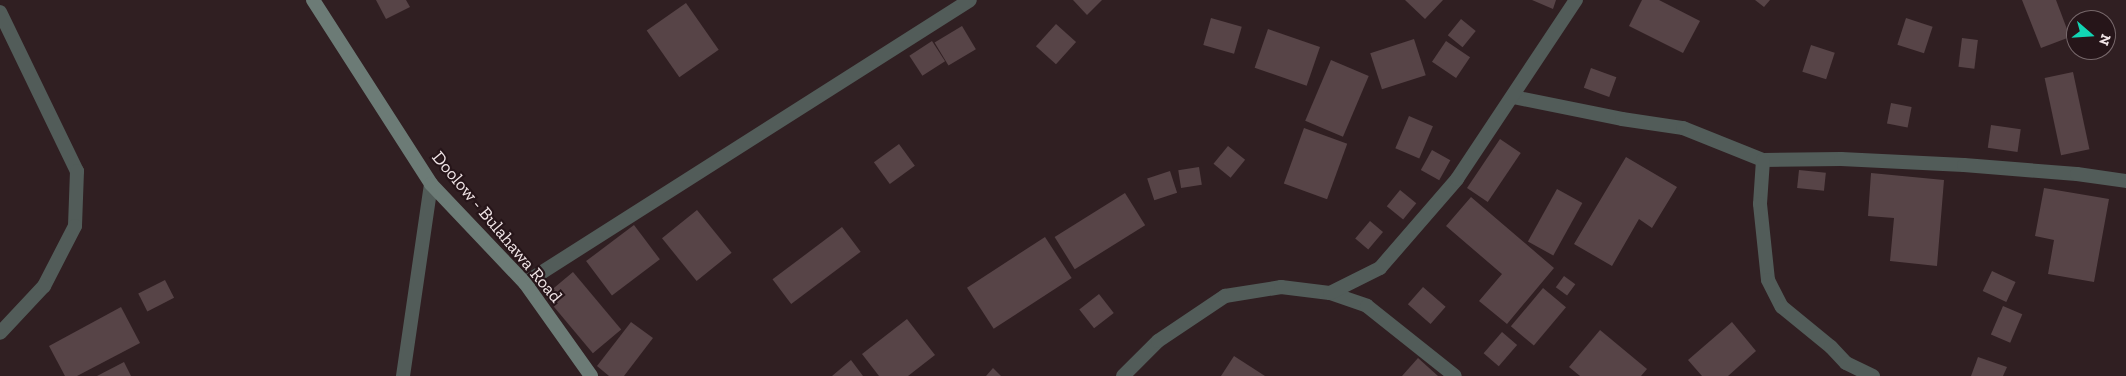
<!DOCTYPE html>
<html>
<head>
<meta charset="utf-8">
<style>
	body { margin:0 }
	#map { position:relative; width:2126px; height:376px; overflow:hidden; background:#301f22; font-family:"Zilla Slab",serif }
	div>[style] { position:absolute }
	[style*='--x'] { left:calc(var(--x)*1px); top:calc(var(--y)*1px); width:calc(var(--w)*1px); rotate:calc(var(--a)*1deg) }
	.building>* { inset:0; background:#574447; transform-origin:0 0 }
	.minor>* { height:14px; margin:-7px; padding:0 7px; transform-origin:7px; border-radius:7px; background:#525c59 }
	.secondary>* { height:14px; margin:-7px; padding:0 7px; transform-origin:7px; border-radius:7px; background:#6c7b76 }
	span { translate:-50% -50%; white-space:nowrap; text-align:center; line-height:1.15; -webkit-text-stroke:4.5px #261519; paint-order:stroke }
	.street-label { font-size:18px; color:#f1e5e7 }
	.north { position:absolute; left:2066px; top:10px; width:50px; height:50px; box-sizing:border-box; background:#261519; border:1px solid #77686b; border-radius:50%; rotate:109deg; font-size:14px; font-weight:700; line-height:20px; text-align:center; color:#f1e5e7 }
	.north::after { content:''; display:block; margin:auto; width:18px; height:22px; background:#12d5b4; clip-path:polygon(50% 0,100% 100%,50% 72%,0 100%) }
</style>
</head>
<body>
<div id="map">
	<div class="building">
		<i style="clip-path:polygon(376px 0,406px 0,410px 7px,386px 19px)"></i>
		<i style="clip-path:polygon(1073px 0,1102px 0,1087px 15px)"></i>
		<i style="clip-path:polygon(1405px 0,1443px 0,1425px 19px)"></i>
		<i style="clip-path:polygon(1532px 0,1556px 0,1553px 9px)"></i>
		<i style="clip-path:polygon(1642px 0,1659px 0,1700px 21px,1683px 53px,1629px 26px)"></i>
		<i style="clip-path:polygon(1755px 0,1770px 0,1764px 7px)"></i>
		<i style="clip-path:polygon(2022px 0,2056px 0,2070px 37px,2041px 48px)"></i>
		<i style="left:686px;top:3px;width:57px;height:48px;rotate:55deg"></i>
		<i style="clip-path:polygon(2095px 14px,2097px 20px,2079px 20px)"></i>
		<i style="left:1211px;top:18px;width:32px;height:28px;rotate:16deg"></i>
		<i style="left:1906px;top:18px;width:28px;height:28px;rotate:18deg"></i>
		<i style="left:1461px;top:19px;width:19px;height:21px;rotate:39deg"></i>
		<i style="left:1056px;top:24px;width:27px;height:30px;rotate:42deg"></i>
		<i style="left:962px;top:26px;width:27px;height:32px;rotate:59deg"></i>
		<i style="left:1268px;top:29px;width:55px;height:41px;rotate:19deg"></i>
		<i style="left:1962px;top:38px;width:16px;height:29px;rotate:7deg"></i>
		<i style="left:1414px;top:39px;width:38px;height:46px;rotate:72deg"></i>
		<i style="left:932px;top:41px;width:24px;height:27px;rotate:57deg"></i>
		<i style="left:1446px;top:41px;width:29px;height:25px;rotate:34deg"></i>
		<i style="left:1811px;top:45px;width:25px;height:28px;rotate:18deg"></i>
		<i style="left:1331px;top:60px;width:41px;height:66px;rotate:23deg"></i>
		<i style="left:1591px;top:68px;width:27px;height:21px;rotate:20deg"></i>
		<i style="left:2073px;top:72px;width:79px;height:29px;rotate:78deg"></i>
		<i style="left:1891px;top:103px;width:21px;height:21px;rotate:11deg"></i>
		<i style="left:1409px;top:116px;width:26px;height:35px;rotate:23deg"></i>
		<i style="left:1991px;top:125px;width:30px;height:23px;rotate:8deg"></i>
		<i style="left:1304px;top:128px;width:46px;height:59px;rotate:20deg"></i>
		<i style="left:1500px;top:139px;width:25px;height:59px;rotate:34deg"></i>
		<i style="left:899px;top:144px;width:27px;height:31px;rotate:54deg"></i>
		<i style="left:1228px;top:146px;width:22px;height:23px;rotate:39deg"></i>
		<i style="left:1432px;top:150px;width:21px;height:23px;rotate:29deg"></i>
		<i style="clip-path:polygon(1626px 157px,1677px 187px,1652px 228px,1639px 219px,1612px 266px,1574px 244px)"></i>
		<i style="left:1199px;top:167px;width:18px;height:21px;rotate:81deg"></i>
		<i style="left:1799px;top:170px;width:27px;height:18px;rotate:6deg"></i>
		<i style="left:1170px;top:171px;width:23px;height:24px;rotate:72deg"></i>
		<i style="clip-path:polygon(1871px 173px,1944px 180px,1937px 266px,1890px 261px,1894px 218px,1868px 216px)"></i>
		<i style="clip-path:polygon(2044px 188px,2109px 199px,2094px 282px,2048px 274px,2054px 240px,2035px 236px)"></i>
		<i style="left:1557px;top:189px;width:29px;height:60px;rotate:29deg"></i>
		<i style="left:1400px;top:190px;width:21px;height:21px;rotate:39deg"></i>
		<i style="left:1125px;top:193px;width:38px;height:83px;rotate:58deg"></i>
		<i style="clip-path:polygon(1471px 197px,1554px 268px,1507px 324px,1479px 301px,1502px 274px,1446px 226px)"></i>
		<i style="left:697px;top:210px;width:55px;height:45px;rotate:51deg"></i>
		<i style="left:1370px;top:221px;width:17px;height:23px;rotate:40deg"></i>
		<i style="left:634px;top:225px;width:43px;height:60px;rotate:53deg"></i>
		<i style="left:842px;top:227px;width:31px;height:87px;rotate:53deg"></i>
		<i style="left:1045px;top:237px;width:49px;height:93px;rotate:57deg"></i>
		<i style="left:1992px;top:271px;width:26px;height:22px;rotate:25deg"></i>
		<i style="left:573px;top:272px;width:75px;height:37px;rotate:50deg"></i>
		<i style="left:1564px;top:276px;width:14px;height:14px;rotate:36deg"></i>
		<i style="left:165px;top:280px;width:20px;height:30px;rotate:63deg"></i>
		<i style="left:1423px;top:287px;width:30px;height:23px;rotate:41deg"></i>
		<i style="left:1543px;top:288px;width:30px;height:50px;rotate:40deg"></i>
		<i style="left:1099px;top:294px;width:24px;height:25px;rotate:52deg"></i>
		<i style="left:2003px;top:306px;width:21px;height:31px;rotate:23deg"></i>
		<i style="clip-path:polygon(121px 307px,140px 343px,77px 376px,65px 376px,49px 346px)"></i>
		<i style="clip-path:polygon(907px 319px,935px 355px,908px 376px,879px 376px,862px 354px)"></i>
		<i style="clip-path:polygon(631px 322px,653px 338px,624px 376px,609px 376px,597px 366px)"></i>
		<i style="clip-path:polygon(1732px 322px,1756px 351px,1728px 376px,1702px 376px,1688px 360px)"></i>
		<i style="clip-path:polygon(1600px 330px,1647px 369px,1641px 376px,1580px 376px,1569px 367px)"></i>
		<i style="left:1502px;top:332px;width:20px;height:28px;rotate:41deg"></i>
		<i style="clip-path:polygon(1234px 356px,1265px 376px,1221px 376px)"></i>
		<i style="clip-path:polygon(1978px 357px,2007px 367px,2003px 376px,1971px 376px)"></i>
		<i style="clip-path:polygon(1418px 358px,1438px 376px,1402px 376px)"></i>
		<i style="clip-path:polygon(851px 360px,863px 376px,832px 376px)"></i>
		<i style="clip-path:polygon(124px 362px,131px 376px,97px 376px)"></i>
		<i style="clip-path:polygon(993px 368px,1001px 376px,986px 376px)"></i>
	</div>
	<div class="minor">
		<i style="--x:0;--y:12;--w:177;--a:64.2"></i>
		<i style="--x:77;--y:171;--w:55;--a:92.1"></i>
		<i style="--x:75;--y:226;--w:68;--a:117.3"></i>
		<i style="--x:44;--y:286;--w:64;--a:133.1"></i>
		<i style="--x:1513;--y:97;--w:111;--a:11.4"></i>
		<i style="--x:1622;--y:119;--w:62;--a:8.4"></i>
		<i style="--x:1683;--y:128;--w:86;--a:21.8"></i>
		<i style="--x:1763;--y:160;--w:78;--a:-0.7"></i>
		<i style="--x:1841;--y:159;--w:123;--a:2.8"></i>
		<i style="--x:1964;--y:165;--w:113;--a:4.6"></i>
		<i style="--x:2077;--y:174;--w:49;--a:8.1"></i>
		<i style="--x:1763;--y:160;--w:44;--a:93.9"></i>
		<i style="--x:1760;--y:204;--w:76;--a:84"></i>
		<i style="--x:1768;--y:280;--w:30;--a:63"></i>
		<i style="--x:1782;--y:307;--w:63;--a:39.2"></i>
		<i style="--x:1831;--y:347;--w:22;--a:47"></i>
		<i style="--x:1846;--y:363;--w:30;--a:26"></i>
		<i style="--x:525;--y:283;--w:527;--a:-32.45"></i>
		<i style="--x:1330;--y:293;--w:39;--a:19"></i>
		<i style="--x:1367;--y:306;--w:112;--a:38.5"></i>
		<i style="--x:403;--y:376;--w:194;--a:-81.7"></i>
		<i style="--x:1123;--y:376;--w:49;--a:-45"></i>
		<i style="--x:1158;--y:341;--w:81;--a:-33.9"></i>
		<i style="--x:1225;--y:296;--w:57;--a:-9.1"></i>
		<i style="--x:1281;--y:287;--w:49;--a:7"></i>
		<i style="--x:1330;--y:293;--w:56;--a:-26.6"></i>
		<i style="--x:1380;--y:268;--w:118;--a:-49.1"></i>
		<i style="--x:1457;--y:179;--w:215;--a:-56.4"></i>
	</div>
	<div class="secondary">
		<i style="--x:313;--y:0;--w:219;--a:57.3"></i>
		<i style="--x:431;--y:184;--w:137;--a:46.5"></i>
		<i style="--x:525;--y:283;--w:114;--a:54.6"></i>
	</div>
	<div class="street-label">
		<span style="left:497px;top:227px;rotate:50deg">Doolow - Bulahawa Road</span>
	</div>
	<div class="north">N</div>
</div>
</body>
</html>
